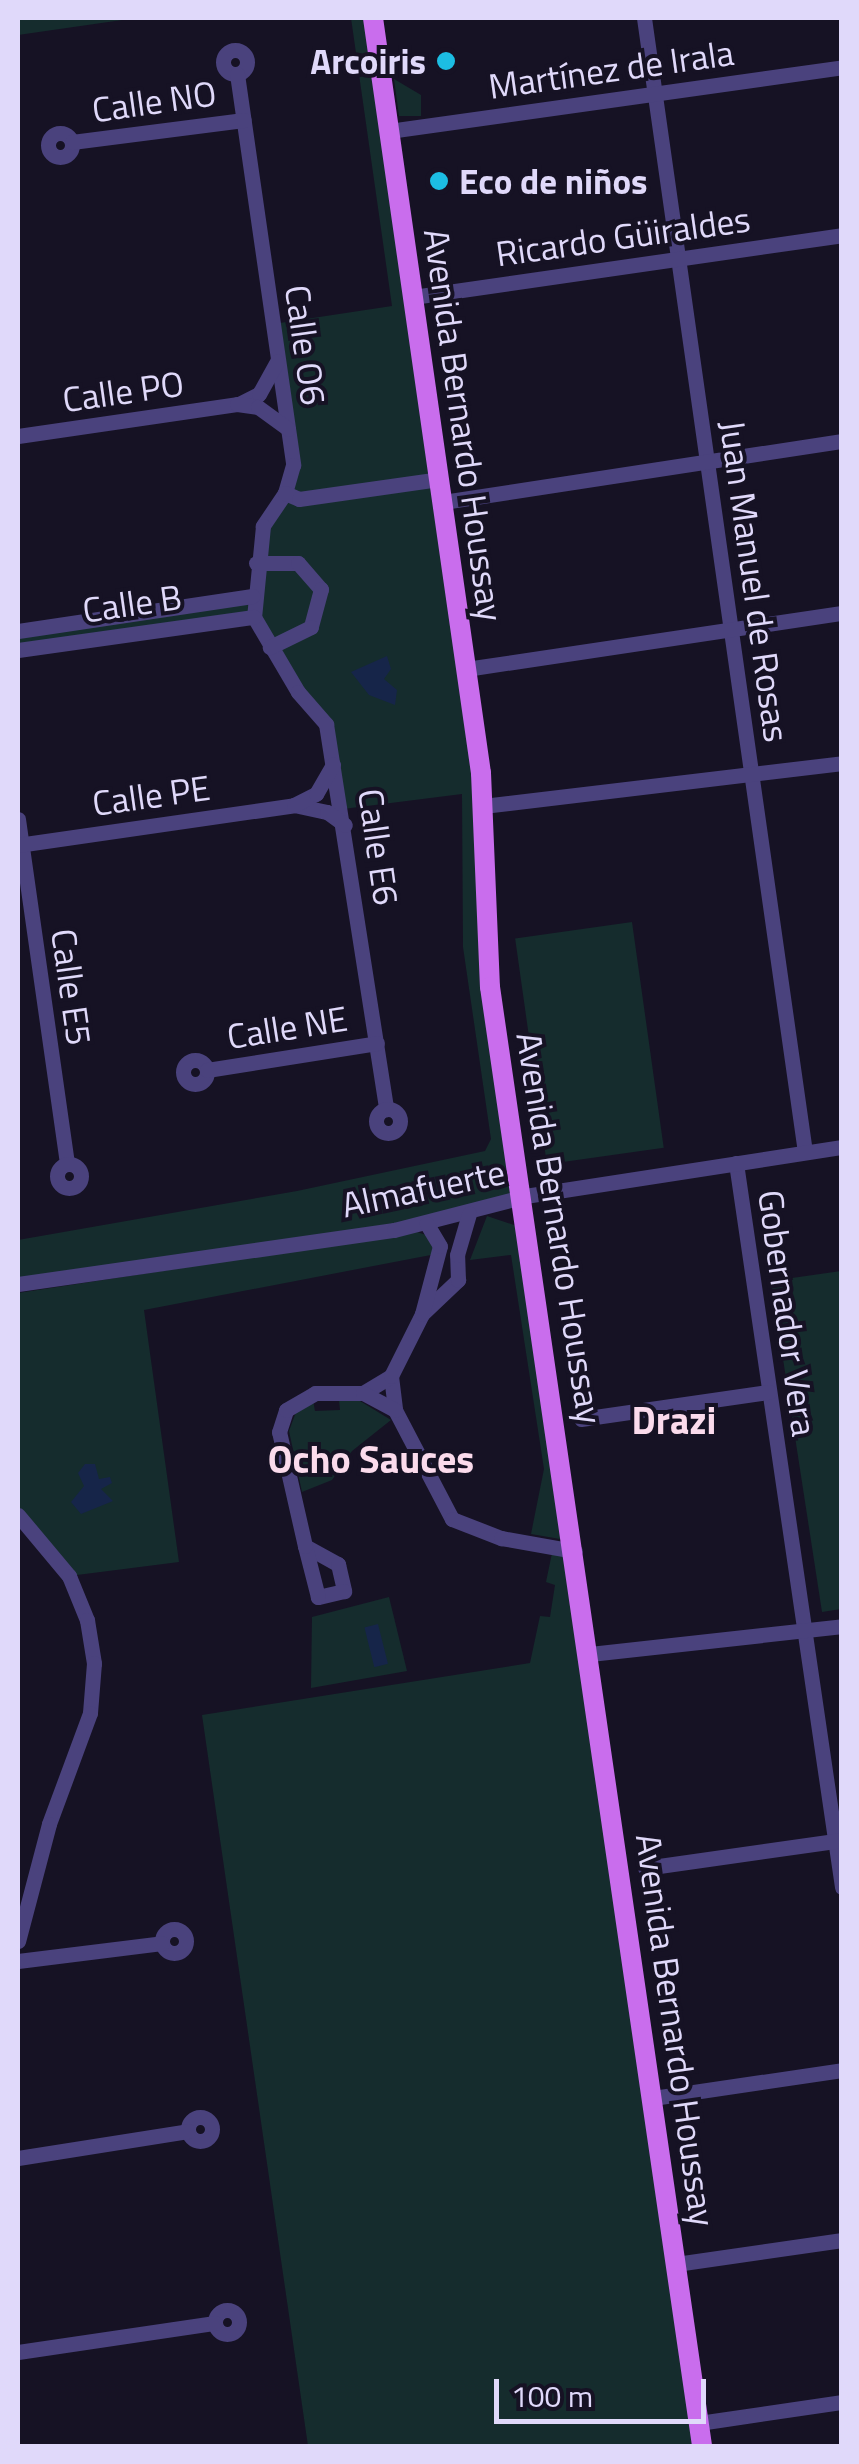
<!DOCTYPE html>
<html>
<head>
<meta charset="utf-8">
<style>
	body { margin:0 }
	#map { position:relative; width:859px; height:2464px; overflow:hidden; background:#161224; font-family:"Titillium Web",sans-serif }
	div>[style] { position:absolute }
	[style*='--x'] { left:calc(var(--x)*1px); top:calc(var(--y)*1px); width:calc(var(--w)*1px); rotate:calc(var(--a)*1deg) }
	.green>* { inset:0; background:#152c2d; transform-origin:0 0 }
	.water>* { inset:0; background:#162549; transform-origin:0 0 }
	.minor>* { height:15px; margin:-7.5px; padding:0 7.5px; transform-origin:7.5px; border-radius:7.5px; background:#4a427d }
	.minor>.ring { margin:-7.5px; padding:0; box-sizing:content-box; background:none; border:15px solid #4a427d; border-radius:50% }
	.major>* { height:20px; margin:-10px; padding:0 10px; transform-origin:10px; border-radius:10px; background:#c96ded }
	.dots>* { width:28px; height:28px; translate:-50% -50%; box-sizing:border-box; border:5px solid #161224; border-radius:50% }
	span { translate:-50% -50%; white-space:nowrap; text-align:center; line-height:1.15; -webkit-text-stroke:8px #161224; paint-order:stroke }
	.poi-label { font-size:35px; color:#e0d9fa; font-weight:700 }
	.right { translate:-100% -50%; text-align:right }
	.left { translate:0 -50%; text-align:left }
	.street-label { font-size:35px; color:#e0d9fa }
	.neighbourhood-label { font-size:38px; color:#fbdbec; font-weight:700 }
	.frame { position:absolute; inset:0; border:20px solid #e0d9fa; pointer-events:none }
	.scale { position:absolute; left:494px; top:2379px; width:212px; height:45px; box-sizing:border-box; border:5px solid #e0d9fa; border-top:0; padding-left:12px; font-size:30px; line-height:35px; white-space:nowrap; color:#e0d9fa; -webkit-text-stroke:8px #161224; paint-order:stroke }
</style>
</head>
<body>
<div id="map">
	<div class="green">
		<i style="clip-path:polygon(18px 18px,136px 18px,18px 35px)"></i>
		<i style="clip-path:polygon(351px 18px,373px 18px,481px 773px,480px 857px,525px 1196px,504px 1206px,18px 1284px,18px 1240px,297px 1191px,485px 1151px,491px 1139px,463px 947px,462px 794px,343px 809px,326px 724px,254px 617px,18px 650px,18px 631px,252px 596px,258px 549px,293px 465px,273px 324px,392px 306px)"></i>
		<i style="clip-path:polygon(394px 79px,421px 95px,421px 116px,399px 116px)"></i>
		<i style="left:632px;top:922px;width:228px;height:118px;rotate:82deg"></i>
		<i style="clip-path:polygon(487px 1216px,520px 1227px,566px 1540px,531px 1534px,544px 1469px,511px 1255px,470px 1260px)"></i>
		<i style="clip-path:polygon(417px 1232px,426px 1235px,436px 1254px,144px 1310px,179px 1562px,69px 1576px,18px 1515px,18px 1293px)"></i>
		<i style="clip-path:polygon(841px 1271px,841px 1609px,822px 1612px,771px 1281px)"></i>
		<i style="clip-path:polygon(313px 1400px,315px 1411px,340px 1410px,339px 1400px,360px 1401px,391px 1420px,352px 1451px,332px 1480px,302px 1492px,289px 1431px,296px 1412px)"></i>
		<i style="clip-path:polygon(552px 1553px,569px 1556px,702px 2446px,308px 2446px,202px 1715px,530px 1663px,540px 1616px,550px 1617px,555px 1585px,546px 1582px)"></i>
		<i style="clip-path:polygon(389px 1597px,407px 1671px,311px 1688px,312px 1617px)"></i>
	</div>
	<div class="water">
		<i style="clip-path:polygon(387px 656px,391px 669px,384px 679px,397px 690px,395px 705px,369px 695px,351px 672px)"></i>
		<i style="clip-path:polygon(85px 1464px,95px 1464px,99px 1479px,110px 1477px,112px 1483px,101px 1489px,113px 1501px,81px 1514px,71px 1502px,84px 1486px,78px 1473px)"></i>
		<i style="left:378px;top:1624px;width:41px;height:14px;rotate:76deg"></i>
	</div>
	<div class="minor">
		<i style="--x:644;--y:18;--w:1145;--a:81.92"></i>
		<i class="ring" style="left:223px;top:50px;width:9px;height:9px"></i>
		<i style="--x:237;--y:74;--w:395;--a:81.8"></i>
		<i style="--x:293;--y:465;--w:29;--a:106"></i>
		<i style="--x:285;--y:493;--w:40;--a:124"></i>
		<i style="--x:263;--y:526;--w:91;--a:95.6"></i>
		<i style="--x:254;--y:617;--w:87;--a:59.6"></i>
		<i style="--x:298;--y:692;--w:43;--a:48.8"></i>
		<i style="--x:326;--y:724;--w:390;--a:81.1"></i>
		<i style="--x:389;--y:131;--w:457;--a:-8"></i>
		<i class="ring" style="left:48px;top:133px;width:9px;height:9px"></i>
		<i style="--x:72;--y:142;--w:173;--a:-7.3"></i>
		<i style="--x:413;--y:297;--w:433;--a:-8.2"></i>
		<i style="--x:241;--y:403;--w:20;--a:-27"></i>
		<i style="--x:259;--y:394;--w:37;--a:-61"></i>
		<i style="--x:18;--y:436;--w:221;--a:-8.3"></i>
		<i style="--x:237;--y:404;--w:21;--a:8"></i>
		<i style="--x:258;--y:407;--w:37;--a:36"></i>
		<i style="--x:285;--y:493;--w:15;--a:23"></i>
		<i style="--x:299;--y:499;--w:141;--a:-8.1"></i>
		<i style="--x:443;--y:502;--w:404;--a:-8.7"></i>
		<i style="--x:256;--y:563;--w:42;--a:0"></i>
		<i style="--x:298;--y:563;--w:35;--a:49"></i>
		<i style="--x:321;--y:589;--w:39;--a:105"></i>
		<i style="--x:311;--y:627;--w:46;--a:154"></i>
		<i style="--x:18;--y:631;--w:237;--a:-8.5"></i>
		<i style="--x:18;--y:650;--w:238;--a:-8"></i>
		<i style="--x:466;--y:669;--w:380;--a:-8.5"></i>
		<i style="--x:294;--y:805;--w:34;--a:12"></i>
		<i style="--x:327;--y:812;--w:22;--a:36"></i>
		<i style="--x:483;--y:806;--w:362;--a:-6.8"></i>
		<i style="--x:18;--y:819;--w:348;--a:81.9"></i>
		<i style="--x:18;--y:845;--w:279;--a:-8.2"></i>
		<i style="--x:294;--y:805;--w:25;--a:-27"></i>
		<i style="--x:316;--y:794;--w:34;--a:-60"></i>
		<i class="ring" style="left:183px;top:1060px;width:9px;height:9px"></i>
		<i style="--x:207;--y:1070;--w:172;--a:-9"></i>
		<i class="ring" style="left:376px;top:1109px;width:9px;height:9px"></i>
		<i style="--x:736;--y:1163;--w:732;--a:81.67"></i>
		<i class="ring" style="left:57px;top:1164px;width:9px;height:9px"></i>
		<i style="--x:18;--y:1284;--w:380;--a:-8.2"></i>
		<i style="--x:394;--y:1230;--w:135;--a:-14.5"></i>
		<i style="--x:525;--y:1196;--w:321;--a:-8.8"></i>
		<i style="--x:422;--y:1314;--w:50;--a:-43.4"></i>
		<i style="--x:458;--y:1280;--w:25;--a:-92"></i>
		<i style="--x:457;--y:1255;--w:43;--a:-73.7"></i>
		<i style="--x:391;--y:1376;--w:34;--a:83"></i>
		<i style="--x:395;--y:1410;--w:123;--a:62.4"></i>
		<i style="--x:452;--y:1519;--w:53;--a:21.2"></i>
		<i style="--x:501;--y:1538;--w:75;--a:10"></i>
		<i style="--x:363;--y:1393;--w:33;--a:-31"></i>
		<i style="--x:391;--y:1376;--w:69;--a:-63.4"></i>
		<i style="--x:422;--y:1314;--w:70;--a:-75.2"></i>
		<i style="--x:440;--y:1246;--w:26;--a:-121"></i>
		<i style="--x:581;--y:1419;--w:190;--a:-8.2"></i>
		<i style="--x:18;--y:1515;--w:80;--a:50.1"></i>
		<i style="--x:69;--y:1576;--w:48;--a:67.8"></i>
		<i style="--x:87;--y:1620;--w:44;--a:80.8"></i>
		<i style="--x:94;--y:1663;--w:50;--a:94.6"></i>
		<i style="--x:90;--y:1713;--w:118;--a:110.3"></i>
		<i style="--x:49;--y:1824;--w:121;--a:104.8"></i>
		<i style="--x:305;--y:1546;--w:38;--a:29"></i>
		<i style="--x:338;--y:1564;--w:28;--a:77"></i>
		<i style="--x:344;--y:1591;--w:27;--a:167"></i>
		<i style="--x:318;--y:1597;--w:53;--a:-104.3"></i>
		<i style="--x:305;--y:1546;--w:117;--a:-102.8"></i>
		<i style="--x:279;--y:1432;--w:23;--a:-72"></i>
		<i style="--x:286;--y:1410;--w:34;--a:-30"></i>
		<i style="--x:315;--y:1393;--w:48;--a:0"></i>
		<i style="--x:363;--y:1393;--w:36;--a:28"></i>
		<i style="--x:590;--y:1654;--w:254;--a:-6.3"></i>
		<i style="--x:645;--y:1868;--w:199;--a:-8.1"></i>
		<i class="ring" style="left:162px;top:1929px;width:9px;height:9px"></i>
		<i style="--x:18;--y:1961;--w:145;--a:-7.1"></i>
		<i style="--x:653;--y:2098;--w:191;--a:-8.4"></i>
		<i class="ring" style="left:188px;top:2117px;width:9px;height:9px"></i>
		<i style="--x:18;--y:2158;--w:172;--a:-9"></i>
		<i style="--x:676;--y:2264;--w:168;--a:-8.2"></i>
		<i class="ring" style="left:215px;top:2310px;width:9px;height:9px"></i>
		<i style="--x:18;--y:2352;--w:199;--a:-8.4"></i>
		<i style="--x:699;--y:2423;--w:145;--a:-8.4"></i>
	</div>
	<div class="major">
		<i style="--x:373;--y:18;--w:763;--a:81.86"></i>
		<i style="--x:481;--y:773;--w:214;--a:87.6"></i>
		<i style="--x:490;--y:987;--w:1474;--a:81.73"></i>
	</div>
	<div class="dots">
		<i style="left:446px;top:61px;background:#1cbde3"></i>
		<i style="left:439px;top:181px;background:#1cbde3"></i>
	</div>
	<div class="poi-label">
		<span class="right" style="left:426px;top:61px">Arcoiris</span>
		<span class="left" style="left:459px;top:181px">Eco de niños</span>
	</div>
	<div class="street-label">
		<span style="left:611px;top:69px;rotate:-8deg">Martínez de Irala</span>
		<span style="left:154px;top:101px;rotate:-8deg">Calle NO</span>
		<span style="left:623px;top:236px;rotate:-8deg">Ricardo Güiraldes</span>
		<span style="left:306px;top:345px;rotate:82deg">Calle O6</span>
		<span style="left:123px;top:391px;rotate:-8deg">Calle PO</span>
		<span style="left:464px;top:425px;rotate:82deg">Avenida Bernardo Houssay</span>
		<span style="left:755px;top:581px;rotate:82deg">Juan Manuel de Rosas</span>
		<span style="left:132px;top:603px;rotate:-8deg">Calle B</span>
		<span style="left:151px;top:795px;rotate:-8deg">Calle PE</span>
		<span style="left:379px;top:847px;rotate:82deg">Calle E6</span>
		<span style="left:72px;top:987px;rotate:82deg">Calle E5</span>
		<span style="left:287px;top:1027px;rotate:-9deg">Calle NE</span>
		<span style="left:423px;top:1188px;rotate:-12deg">Almafuerte</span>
		<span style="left:560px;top:1228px;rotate:81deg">Avenida Bernardo Houssay</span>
		<span style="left:788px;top:1313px;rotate:82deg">Gobernador Vera</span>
		<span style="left:676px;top:2030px;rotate:82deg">Avenida Bernardo Houssay</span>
	</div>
	<div class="neighbourhood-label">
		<span style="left:674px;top:1421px">Drazi</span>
		<span style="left:371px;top:1460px">Ocho Sauces</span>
	</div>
	<div class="frame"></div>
	<div class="scale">100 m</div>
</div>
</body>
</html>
